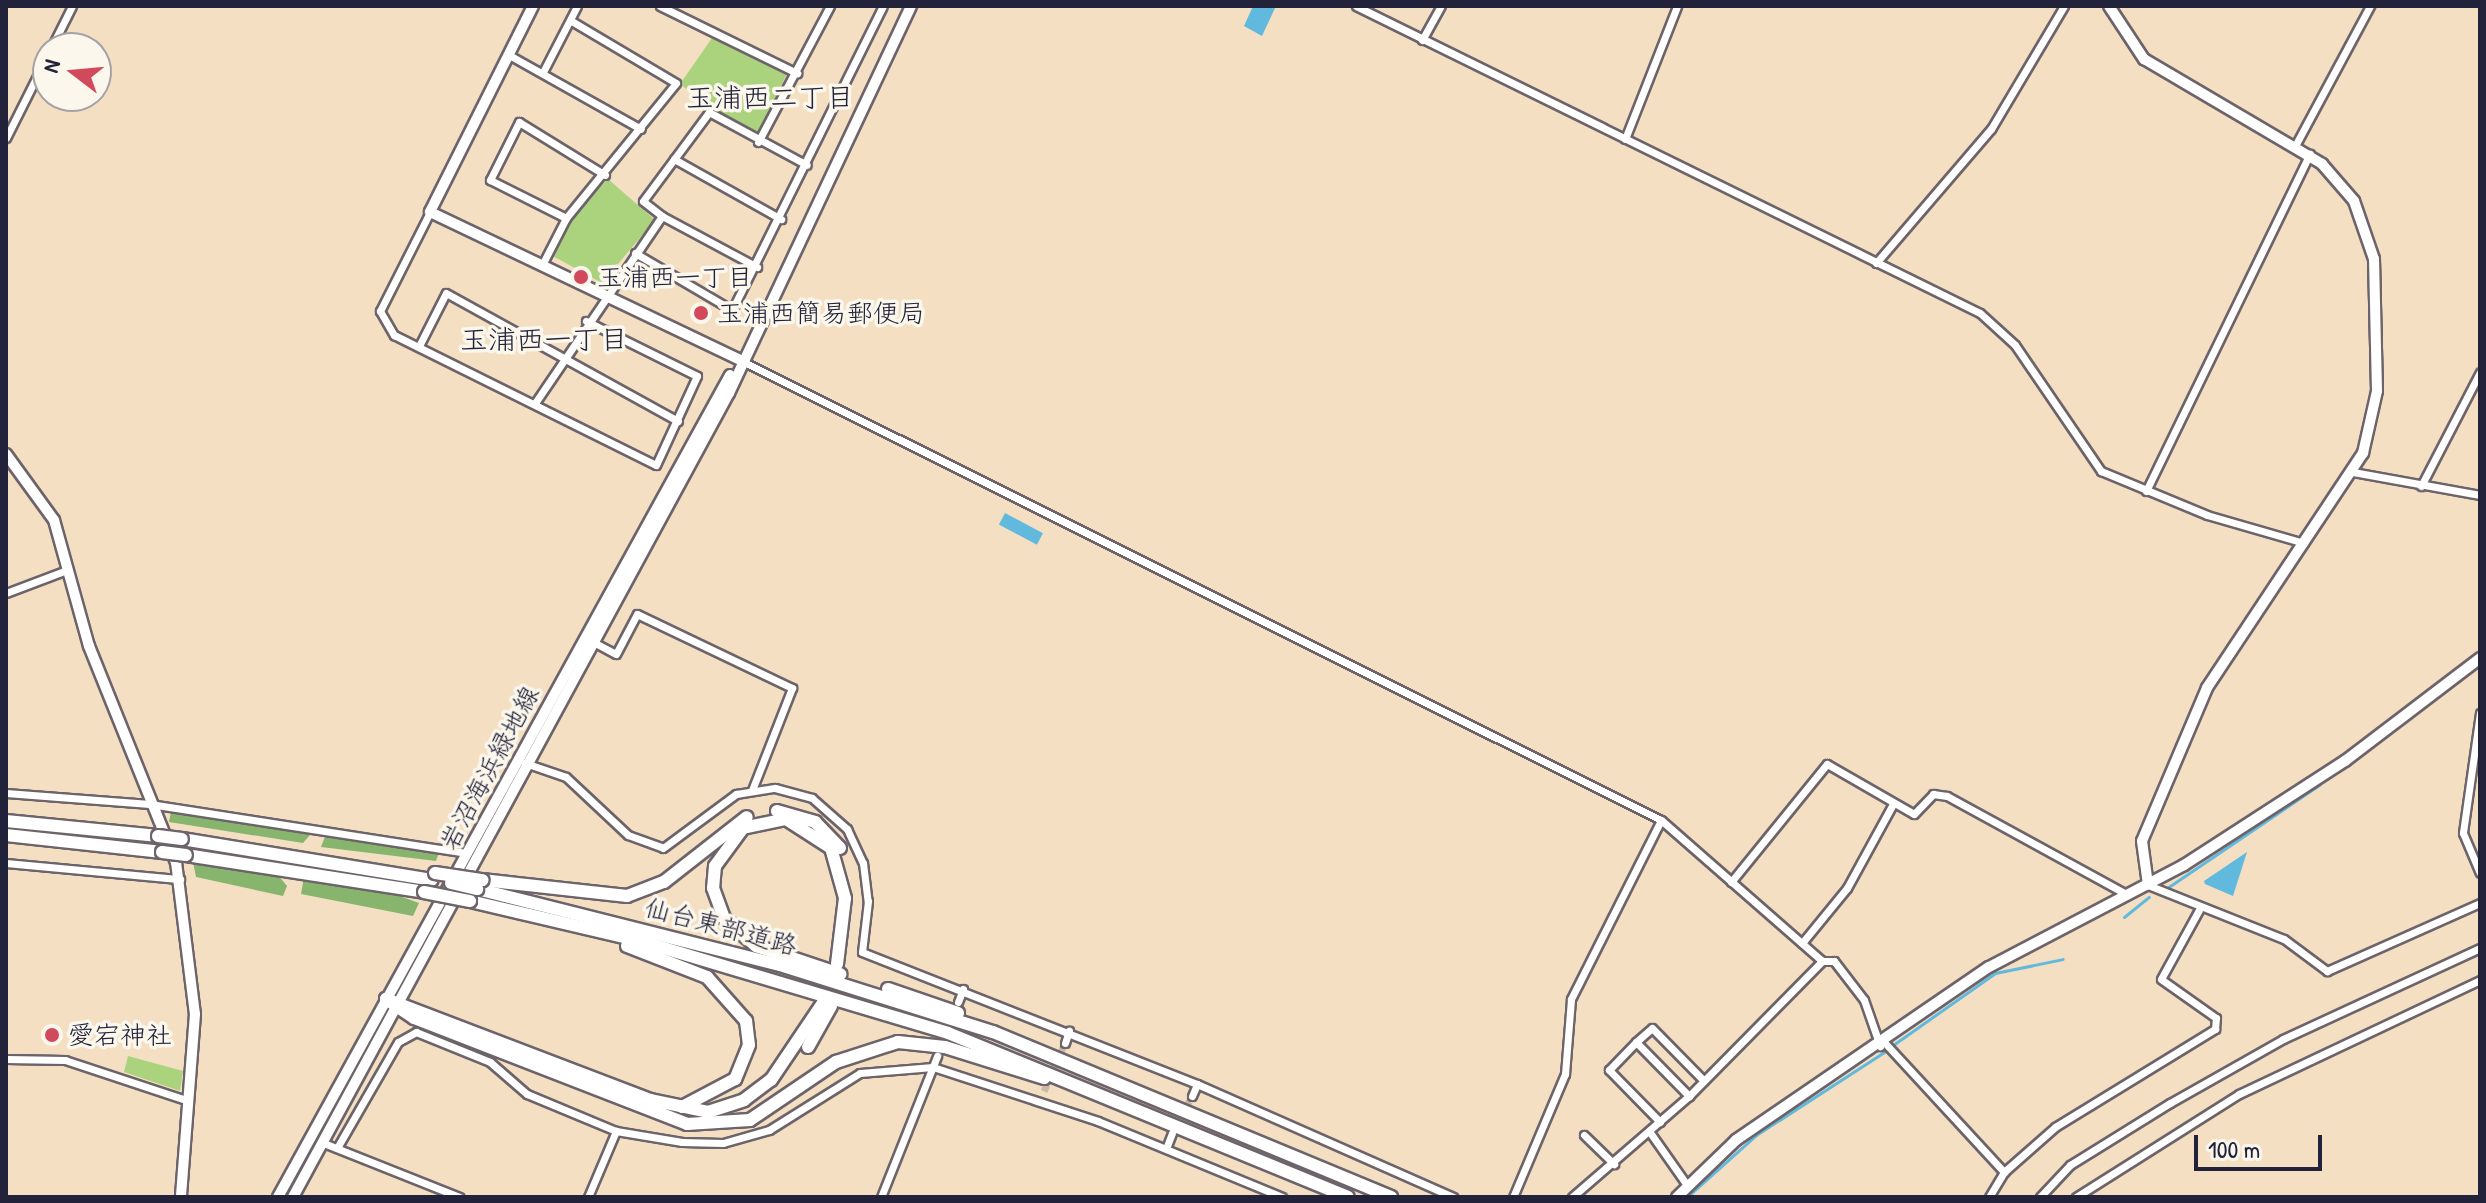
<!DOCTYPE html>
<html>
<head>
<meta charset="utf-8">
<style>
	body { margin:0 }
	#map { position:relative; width:2486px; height:1203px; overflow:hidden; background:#f4dfc2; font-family:"Patrick Hand","Klee One",sans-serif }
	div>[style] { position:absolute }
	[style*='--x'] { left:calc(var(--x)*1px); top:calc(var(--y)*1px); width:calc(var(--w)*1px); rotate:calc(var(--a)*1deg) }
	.green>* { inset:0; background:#abd37e }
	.forest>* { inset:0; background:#88b56d }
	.water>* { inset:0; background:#61b9de; transform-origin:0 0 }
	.stream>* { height:3px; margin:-1.5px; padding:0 1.5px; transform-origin:1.5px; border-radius:1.5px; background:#61b9de }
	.street-tunnel>* { height:7px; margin-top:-3.5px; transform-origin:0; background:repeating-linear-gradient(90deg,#cab9a7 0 7px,transparent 0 10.5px) }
	.roads { filter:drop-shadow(2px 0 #6c646a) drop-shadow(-2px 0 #6c646a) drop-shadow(0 2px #6c646a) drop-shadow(0 -2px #6c646a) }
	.street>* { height:7px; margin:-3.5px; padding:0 3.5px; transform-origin:3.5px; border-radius:3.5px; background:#fff }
	.secondary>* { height:10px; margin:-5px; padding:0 5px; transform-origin:5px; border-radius:5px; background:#fff }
	.highway>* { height:12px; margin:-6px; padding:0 6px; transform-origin:6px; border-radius:6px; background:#fff }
	.bridges { filter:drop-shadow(2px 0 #6c646a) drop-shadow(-2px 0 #6c646a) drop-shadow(0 2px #6c646a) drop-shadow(0 -2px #6c646a) }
	.highway-bridge>* { height:12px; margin:-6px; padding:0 6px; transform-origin:6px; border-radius:6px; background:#fff }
	.dots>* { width:22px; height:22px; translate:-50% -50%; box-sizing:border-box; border:4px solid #fbf7ec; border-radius:50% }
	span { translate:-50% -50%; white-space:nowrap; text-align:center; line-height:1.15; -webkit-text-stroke:7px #fbf7ec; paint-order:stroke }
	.poi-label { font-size:26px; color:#22223b }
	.left { translate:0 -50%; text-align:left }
	.street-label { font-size:26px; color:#22223b }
	.neighbourhood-label { font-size:28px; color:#22223b }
	.frame { position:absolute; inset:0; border:8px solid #22223b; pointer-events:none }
	.north { position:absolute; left:32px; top:32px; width:80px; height:80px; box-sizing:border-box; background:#fbf7ec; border:2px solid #a4a2a5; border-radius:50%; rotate:286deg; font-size:22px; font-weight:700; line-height:32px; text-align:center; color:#22223b }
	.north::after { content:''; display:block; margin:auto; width:28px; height:36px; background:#d1495b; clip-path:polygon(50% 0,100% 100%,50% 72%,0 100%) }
	.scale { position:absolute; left:2194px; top:1135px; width:128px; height:36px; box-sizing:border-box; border:4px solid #22223b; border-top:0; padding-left:10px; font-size:24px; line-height:28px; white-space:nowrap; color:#22223b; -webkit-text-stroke:6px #fbf7ec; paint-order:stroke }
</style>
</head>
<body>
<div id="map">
	<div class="green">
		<i style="clip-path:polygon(712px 38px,787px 74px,758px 132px,728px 121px,680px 84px)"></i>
		<i style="clip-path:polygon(608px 179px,655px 220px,602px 283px,551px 255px,569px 218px)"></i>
		<i style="clip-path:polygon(128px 1056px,183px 1071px,180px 1091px,124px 1072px)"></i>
	</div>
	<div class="forest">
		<i style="clip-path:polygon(171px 812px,308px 830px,310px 835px,303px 843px,169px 822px)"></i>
		<i style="clip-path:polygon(326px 834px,439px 852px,436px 861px,321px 847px)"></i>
		<i style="clip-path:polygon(193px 862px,278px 875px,287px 886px,283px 896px,196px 877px)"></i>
		<i style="clip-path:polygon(304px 877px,386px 891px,419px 903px,413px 916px,301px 894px)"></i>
	</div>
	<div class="water">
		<i style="clip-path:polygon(1253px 6px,1276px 6px,1262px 36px,1244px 26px)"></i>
		<i style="left:1005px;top:513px;width:43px;height:13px;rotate:28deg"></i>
		<i style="clip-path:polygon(2247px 852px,2233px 896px,2205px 884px,2204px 881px)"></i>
	</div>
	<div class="stream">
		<i style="--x:2327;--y:779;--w:191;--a:-36.7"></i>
		<i style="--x:2167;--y:888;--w:184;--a:-34.1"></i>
		<i style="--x:2124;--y:917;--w:32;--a:-39"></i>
		<i style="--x:1893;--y:1045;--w:125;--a:-35.2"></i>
		<i style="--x:1995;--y:973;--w:69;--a:-11.6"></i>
		<i style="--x:1687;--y:1197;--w:93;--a:-41.9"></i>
		<i style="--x:1756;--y:1135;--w:155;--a:-32.9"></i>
	</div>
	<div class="street-tunnel">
		<i style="--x:1044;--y:1091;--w:52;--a:-66.4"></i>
		<i style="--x:1176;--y:1126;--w:34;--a:-62"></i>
	</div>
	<div class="roads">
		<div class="street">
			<i style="--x:660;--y:6;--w:153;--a:26.1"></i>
			<i style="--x:1356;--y:6;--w:695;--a:26.2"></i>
			<i style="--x:1980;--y:313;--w:47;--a:42.4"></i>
			<i style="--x:2015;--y:345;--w:153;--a:55.7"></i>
			<i style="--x:2101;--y:471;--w:115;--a:22.5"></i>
			<i style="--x:2207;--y:515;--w:101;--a:16.1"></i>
			<i style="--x:1422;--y:40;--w:39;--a:-61"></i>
			<i style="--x:51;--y:48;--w:47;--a:-63.4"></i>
			<i style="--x:509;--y:55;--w:151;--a:29.3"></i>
			<i style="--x:543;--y:72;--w:74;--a:-62.7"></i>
			<i style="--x:6;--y:138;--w:94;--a:-63.4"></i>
			<i style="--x:1625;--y:139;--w:143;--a:-68.6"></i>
			<i style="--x:758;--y:142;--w:154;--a:-62.1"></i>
			<i style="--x:2296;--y:144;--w:157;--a:-61.8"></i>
			<i style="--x:674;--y:159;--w:123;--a:29.3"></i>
			<i style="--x:430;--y:212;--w:111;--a:116.8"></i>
			<i style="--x:380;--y:311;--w:28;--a:60"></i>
			<i style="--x:394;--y:335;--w:292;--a:26.4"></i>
			<i style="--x:656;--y:465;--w:98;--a:-65.3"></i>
			<i style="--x:697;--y:376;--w:124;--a:-153.6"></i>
			<i style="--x:662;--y:216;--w:108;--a:28.2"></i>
			<i style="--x:566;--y:218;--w:85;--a:-153.4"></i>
			<i style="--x:490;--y:180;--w:65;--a:-63.4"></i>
			<i style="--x:519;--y:122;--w:101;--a:31.6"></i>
			<i style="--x:635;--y:253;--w:113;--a:30.4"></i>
			<i style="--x:732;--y:310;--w:339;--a:-63.6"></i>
			<i style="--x:1876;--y:263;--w:177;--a:-49.4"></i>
			<i style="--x:1991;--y:129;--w:143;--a:-59.3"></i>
			<i style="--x:542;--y:265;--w:53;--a:-62.9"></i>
			<i style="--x:566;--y:218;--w:174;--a:-50.8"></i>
			<i style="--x:676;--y:83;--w:123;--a:-149.3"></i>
			<i style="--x:419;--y:346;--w:59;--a:-63"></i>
			<i style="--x:446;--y:293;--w:265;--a:28.9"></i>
			<i style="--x:742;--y:361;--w:1027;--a:26.54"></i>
			<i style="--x:1661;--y:820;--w:214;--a:41.2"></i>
			<i style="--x:1822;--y:961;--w:12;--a:0"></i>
			<i style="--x:1834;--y:961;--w:49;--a:52.4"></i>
			<i style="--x:1864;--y:1000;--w:49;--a:70.8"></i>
			<i style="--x:535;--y:403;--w:226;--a:-55.8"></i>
			<i style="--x:662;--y:216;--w:24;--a:-142"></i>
			<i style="--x:643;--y:201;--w:111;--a:-53.4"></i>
			<i style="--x:709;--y:112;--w:111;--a:28.4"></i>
			<i style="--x:2353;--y:472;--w:129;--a:10.3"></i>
			<i style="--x:2421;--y:486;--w:128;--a:-62.6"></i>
			<i style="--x:2146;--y:491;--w:375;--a:-64.1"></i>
			<i style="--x:6;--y:593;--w:65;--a:-20.7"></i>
			<i style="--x:597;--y:644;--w:21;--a:28"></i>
			<i style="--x:616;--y:654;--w:45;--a:-62.3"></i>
			<i style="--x:637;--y:614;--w:172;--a:25.5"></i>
			<i style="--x:792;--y:688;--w:110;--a:111.4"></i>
			<i style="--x:2480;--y:713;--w:121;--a:98.1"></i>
			<i style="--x:2463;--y:833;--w:43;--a:67"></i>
			<i style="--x:525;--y:763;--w:43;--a:18.9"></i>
			<i style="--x:566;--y:777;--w:85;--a:43.1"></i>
			<i style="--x:628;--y:835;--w:37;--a:20"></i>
			<i style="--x:663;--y:848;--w:91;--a:-36.5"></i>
			<i style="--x:736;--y:794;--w:39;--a:-9"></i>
			<i style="--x:775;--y:788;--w:38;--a:15"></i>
			<i style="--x:812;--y:798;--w:47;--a:41.5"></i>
			<i style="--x:847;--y:829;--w:38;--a:65"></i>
			<i style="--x:863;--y:863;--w:38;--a:83"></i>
			<i style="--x:868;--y:901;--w:51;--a:96.7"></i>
			<i style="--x:862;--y:952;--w:360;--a:21.5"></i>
			<i style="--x:1197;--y:1084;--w:280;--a:23.8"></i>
			<i style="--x:6;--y:793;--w:144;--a:4.4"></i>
			<i style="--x:150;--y:804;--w:321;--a:8.8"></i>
			<i style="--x:6;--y:863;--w:175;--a:5.3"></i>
			<i style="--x:1731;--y:882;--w:152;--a:-50.9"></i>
			<i style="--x:1827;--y:764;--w:100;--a:29.9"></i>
			<i style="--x:1914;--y:814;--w:28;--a:-46"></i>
			<i style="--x:1933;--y:794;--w:14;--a:8"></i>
			<i style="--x:1947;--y:796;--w:206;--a:28.7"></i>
			<i style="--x:2148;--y:885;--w:146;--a:21.7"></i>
			<i style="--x:2284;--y:939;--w:54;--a:36.7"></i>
			<i style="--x:2327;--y:971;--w:167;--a:-24"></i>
			<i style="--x:1802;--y:943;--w:71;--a:-50.7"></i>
			<i style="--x:1847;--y:888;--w:96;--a:-61.3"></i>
			<i style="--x:958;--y:1002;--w:14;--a:-69"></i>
			<i style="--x:1636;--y:1042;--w:76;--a:45.5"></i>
			<i style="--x:1065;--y:1043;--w:13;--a:-72"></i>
			<i style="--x:1885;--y:1043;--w:176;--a:47.3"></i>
			<i style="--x:6;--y:1059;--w:59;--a:1"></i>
			<i style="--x:65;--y:1060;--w:127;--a:18.3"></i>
			<i style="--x:1192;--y:1096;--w:13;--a:-67"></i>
			<i style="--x:1660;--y:1122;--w:73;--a:-134.4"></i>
			<i style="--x:1609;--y:1070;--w:39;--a:-46"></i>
			<i style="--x:1636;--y:1042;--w:21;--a:-41"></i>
			<i style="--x:1652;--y:1028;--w:74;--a:45.5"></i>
			<i style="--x:1649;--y:1131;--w:66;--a:54.9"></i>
			<i style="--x:1584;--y:1135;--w:42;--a:44"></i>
			<i style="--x:321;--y:1142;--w:149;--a:21.7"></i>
			<i style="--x:1167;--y:1146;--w:14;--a:-69"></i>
			<i style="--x:337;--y:1148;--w:122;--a:-60.1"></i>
			<i style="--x:398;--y:1042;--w:21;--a:-29"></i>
			<i style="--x:416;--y:1032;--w:80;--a:22.1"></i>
			<i style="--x:490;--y:1062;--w:49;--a:40.9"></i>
			<i style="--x:527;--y:1094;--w:96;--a:22.6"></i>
			<i style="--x:616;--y:1131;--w:67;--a:9.5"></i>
			<i style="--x:682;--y:1142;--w:41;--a:1.4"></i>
			<i style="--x:723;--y:1143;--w:48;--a:-15.8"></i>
			<i style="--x:769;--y:1130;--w:107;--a:-32.1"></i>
			<i style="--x:860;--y:1073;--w:73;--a:-4.7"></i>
			<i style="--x:933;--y:1067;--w:174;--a:18.1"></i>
			<i style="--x:1098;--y:1121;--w:199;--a:22.4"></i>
			<i style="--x:588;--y:1197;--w:72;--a:-67"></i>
			<i style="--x:881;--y:1197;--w:152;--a:-68.3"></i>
			<i style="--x:1513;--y:1197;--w:134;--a:-67.1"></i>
			<i style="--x:1565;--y:1074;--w:75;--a:-85.4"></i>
			<i style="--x:1571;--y:999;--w:200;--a:-63.3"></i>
			<i style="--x:1572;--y:1197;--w:155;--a:-40.8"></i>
			<i style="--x:1689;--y:1096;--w:190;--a:-45.4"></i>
			<i style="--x:1989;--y:1197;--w:29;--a:-59"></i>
			<i style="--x:2004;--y:1172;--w:68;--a:-41.4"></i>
			<i style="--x:2055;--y:1127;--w:188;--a:-31.5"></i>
			<i style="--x:2215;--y:1029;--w:11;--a:-85"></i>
			<i style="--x:2216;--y:1018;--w:67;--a:-144.7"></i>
			<i style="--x:2161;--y:979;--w:79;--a:-61.2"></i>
			<i style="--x:2040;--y:1197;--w:44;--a:-46.8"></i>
			<i style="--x:2070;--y:1165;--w:118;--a:-31.8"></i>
			<i style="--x:2170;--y:1103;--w:130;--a:-29.5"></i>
			<i style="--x:2283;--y:1039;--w:217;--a:-24.8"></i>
			<i style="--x:2076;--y:1197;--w:193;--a:-32.3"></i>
			<i style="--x:2239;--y:1094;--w:267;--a:-25.3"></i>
		</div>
		<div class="secondary">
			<i style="--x:533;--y:6;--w:230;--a:116.6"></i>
			<i style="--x:430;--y:212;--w:344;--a:25.5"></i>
			<i style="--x:2109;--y:6;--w:64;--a:56.6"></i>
			<i style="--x:2144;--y:59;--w:207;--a:30.5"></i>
			<i style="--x:2322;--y:164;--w:49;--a:49.1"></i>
			<i style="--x:2354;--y:201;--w:61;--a:71"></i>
			<i style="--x:2374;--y:259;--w:132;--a:88.7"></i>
			<i style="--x:2377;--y:391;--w:64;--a:102.7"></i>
			<i style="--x:2363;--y:453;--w:282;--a:123.6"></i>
			<i style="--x:2207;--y:688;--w:166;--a:113"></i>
			<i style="--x:2142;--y:841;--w:44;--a:82.2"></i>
			<i style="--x:6;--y:454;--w:82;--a:54"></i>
			<i style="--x:54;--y:520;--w:131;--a:74.5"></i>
			<i style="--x:89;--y:646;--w:233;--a:68.1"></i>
			<i style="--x:176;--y:862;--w:153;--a:82.9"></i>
			<i style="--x:195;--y:1014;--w:184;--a:94.4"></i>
			<i style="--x:278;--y:1197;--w:938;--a:-61.19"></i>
			<i style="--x:293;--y:1197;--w:915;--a:-61.53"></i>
			<i style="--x:729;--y:393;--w:428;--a:-64.8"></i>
			<i style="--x:1677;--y:1197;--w:82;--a:-44"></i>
			<i style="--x:1736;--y:1140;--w:306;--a:-34.4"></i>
			<i style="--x:1989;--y:967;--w:220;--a:-27.6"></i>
			<i style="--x:2184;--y:865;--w:192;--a:-32.9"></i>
			<i style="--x:2345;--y:761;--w:170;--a:-37.3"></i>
		</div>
		<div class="highway">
			<i style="--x:777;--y:811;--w:40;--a:16"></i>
			<i style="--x:815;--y:822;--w:36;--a:46"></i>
			<i style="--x:6;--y:821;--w:153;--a:5.6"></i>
			<i style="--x:6;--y:835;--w:157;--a:6.2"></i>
			<i style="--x:182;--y:839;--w:253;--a:9.3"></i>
			<i style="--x:186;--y:855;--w:241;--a:8.8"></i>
			<i style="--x:482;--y:880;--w:146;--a:6.3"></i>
			<i style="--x:627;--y:896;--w:40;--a:-21"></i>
			<i style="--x:664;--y:882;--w:105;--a:-38.1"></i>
			<i style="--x:477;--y:889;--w:312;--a:14.1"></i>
			<i style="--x:780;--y:965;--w:223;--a:17.5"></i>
			<i style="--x:993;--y:1032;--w:431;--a:22.5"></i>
			<i style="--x:470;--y:901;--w:175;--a:13.2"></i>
			<i style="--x:640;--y:941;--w:321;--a:16.6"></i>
			<i style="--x:948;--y:1033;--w:432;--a:22.3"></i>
			<i style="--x:627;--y:946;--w:86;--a:21.2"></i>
			<i style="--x:707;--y:977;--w:59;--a:48.4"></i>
			<i style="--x:746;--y:1021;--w:24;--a:83"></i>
			<i style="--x:749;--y:1045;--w:37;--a:112"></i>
			<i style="--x:735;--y:1079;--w:60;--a:152.2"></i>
			<i style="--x:837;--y:964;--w:66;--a:-83.1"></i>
			<i style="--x:845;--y:898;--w:52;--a:-105.6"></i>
			<i style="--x:831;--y:848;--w:54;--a:-147.2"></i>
			<i style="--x:786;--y:819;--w:44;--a:168.2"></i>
			<i style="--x:743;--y:828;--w:47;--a:126.4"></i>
			<i style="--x:715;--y:866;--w:22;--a:95"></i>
			<i style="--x:713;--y:888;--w:32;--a:70"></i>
			<i style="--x:724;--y:918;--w:43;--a:41.2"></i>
			<i style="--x:756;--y:946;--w:89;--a:18.4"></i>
			<i style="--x:888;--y:989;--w:74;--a:18.9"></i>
			<i style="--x:386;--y:999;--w:34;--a:34"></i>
			<i style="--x:414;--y:1018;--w:293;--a:21.2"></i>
			<i style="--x:687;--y:1124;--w:63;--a:-3.6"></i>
			<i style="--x:750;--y:1120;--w:104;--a:-34"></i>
			<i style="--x:836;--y:1062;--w:65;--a:-17.9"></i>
			<i style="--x:898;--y:1042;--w:47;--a:6.1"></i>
			<i style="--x:945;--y:1047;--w:104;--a:17.4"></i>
			<i style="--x:386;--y:999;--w:284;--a:20.9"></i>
			<i style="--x:651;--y:1100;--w:58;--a:11.9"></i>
			<i style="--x:708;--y:1112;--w:38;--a:-18"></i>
			<i style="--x:744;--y:1100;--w:34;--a:-37"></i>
			<i style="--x:771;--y:1080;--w:93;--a:-56"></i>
			<i style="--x:808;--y:1047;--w:47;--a:-60.7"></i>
		</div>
	</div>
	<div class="bridges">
		<div class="highway-bridge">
			<i style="--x:158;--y:836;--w:24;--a:7"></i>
			<i style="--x:162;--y:852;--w:24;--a:7"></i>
			<i style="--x:435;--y:873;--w:48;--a:8.5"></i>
			<i style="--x:451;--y:883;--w:27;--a:13"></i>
			<i style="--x:424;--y:892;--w:47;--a:11.1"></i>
		</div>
	</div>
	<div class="dots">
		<i style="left:581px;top:277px;background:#d1495b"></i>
		<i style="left:701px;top:313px;background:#d1495b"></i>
		<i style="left:52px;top:1035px;background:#d1495b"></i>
	</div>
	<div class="poi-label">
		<span class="left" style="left:597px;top:277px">玉浦西一丁目</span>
		<span class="left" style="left:717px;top:313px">玉浦西簡易郵便局</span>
		<span class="left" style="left:68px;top:1035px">愛宕神社</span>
	</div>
	<div class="street-label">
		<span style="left:489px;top:768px;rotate:-62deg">岩沼海浜緑地線</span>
		<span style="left:721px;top:926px;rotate:15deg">仙台東部道路</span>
	</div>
	<div class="neighbourhood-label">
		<span style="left:770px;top:97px">玉浦西二丁目</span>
		<span style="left:544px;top:339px">玉浦西一丁目</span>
	</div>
	<div class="frame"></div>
	<div class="north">N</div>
	<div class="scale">100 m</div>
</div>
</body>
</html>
